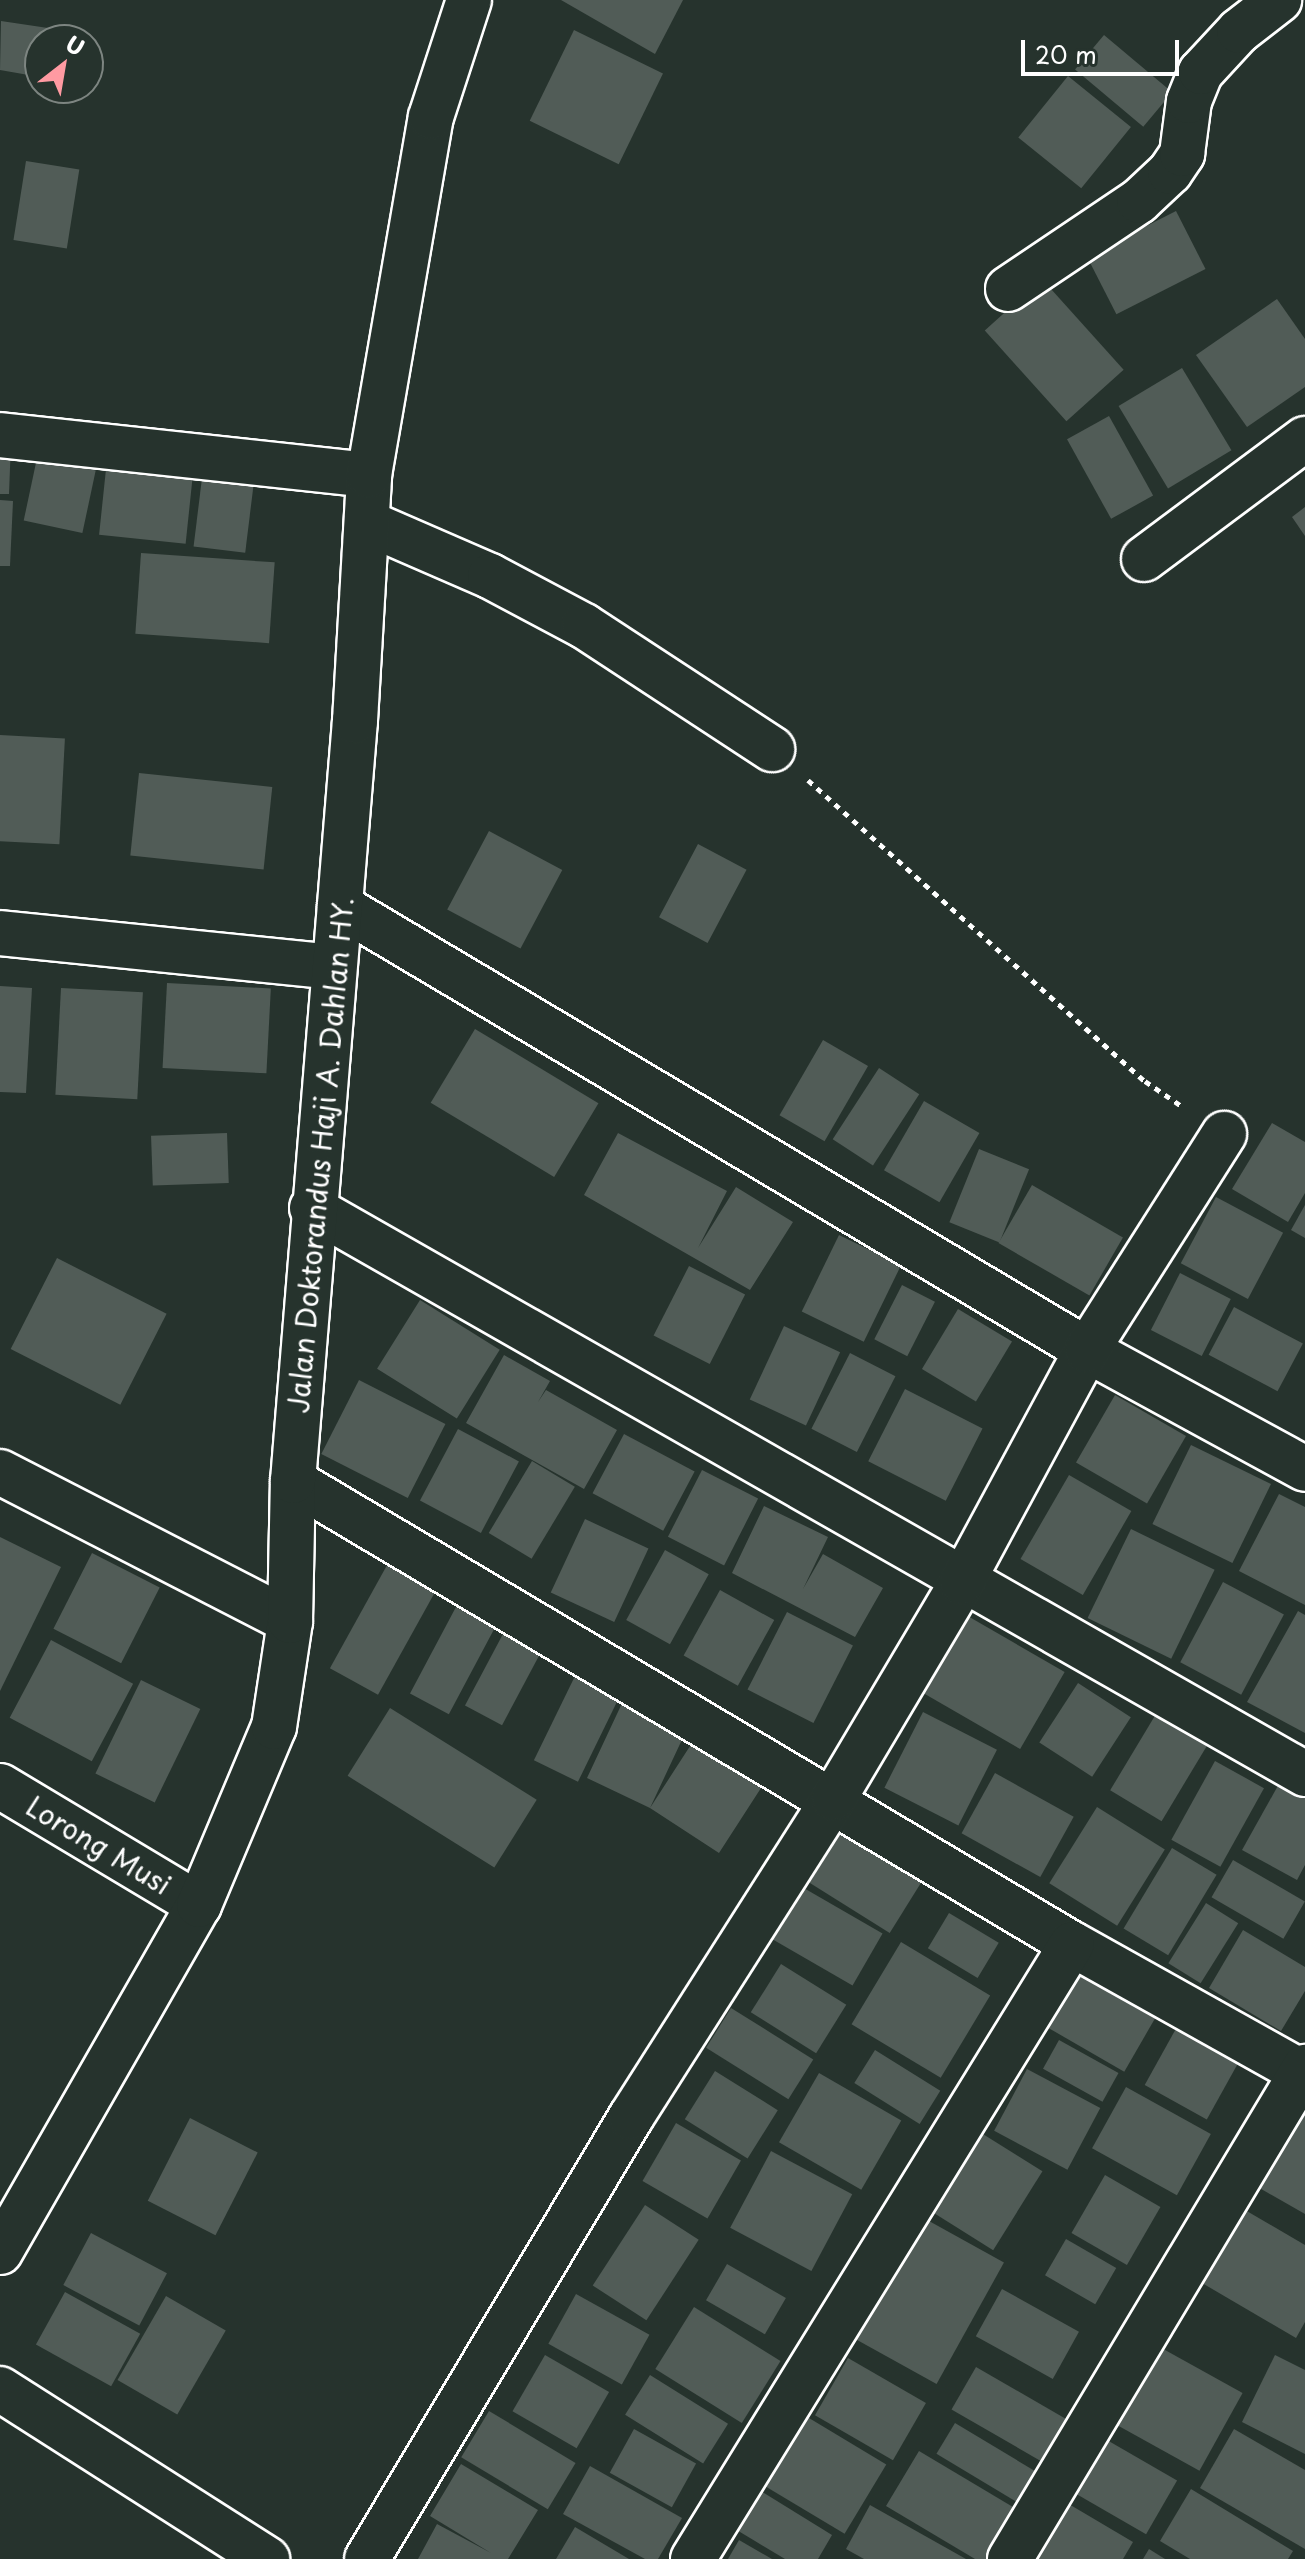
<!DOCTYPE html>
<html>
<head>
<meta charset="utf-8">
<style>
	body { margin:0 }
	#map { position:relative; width:1305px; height:2559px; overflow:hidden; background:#26332d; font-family:"Playpen Sans",sans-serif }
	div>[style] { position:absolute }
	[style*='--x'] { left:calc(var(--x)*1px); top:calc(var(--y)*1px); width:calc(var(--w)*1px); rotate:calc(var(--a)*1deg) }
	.building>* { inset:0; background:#515c57; transform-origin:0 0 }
	.path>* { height:5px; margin-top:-2.5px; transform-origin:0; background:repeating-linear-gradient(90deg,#fff 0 6px,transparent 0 12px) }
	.roads { filter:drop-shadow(2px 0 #fff) drop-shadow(-2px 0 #fff) drop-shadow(0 2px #fff) drop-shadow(0 -2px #fff) }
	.street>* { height:44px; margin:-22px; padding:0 22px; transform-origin:22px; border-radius:22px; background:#26332d }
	span { translate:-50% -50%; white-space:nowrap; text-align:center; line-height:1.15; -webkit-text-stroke:6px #26332d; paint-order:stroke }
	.street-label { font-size:28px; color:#fff }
	.north { position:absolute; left:24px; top:24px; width:80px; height:80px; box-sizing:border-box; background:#26332d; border:2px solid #7d8581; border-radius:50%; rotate:31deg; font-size:22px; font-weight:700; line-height:32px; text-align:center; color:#fff }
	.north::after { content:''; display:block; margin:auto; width:28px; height:36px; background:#ff9aa2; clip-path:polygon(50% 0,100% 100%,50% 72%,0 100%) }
	.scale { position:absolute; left:1021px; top:40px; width:158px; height:36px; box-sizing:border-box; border:4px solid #fff; border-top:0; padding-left:10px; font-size:24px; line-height:28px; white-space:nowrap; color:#fff; -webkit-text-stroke:6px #26332d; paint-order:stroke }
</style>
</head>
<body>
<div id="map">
	<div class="building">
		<i style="clip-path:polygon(561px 0,683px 0,655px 54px)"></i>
		<i style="clip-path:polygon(1px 21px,48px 28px,46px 40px,40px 40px,40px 77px,0 70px)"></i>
		<i style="left:574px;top:30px;width:99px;height:101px;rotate:26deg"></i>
		<i style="left:1104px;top:35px;width:89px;height:45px;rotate:40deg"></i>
		<i style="left:1068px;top:76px;width:81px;height:79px;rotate:39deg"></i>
		<i style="left:26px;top:161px;width:54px;height:80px;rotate:9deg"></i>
		<i style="left:1176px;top:211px;width:65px;height:100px;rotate:63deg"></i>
		<i style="left:1042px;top:279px;width:122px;height:77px;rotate:48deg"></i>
		<i style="clip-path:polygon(1277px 299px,1305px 339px,1305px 387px,1247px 427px,1196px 355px)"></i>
		<i style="left:1182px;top:368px;width:96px;height:74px;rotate:59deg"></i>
		<i style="left:1109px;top:416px;width:91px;height:48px;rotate:61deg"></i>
		<i style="clip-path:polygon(0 441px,11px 442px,9px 494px,0 494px)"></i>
		<i style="left:37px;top:458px;width:60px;height:64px;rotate:12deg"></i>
		<i style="left:106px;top:469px;width:87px;height:66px;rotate:6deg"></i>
		<i style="left:202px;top:478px;width:52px;height:69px;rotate:7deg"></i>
		<i style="clip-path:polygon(0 500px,13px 501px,10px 566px,0 566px)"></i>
		<i style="clip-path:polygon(1305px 507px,1305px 536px,1292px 517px)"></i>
		<i style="left:141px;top:553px;width:134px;height:81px;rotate:4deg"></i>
		<i style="left:0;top:735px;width:65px;height:106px;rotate:3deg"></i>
		<i style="left:139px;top:773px;width:134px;height:83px;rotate:6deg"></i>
		<i style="left:489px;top:831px;width:83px;height:89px;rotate:28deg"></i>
		<i style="left:698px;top:844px;width:55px;height:83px;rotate:28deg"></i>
		<i style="left:167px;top:983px;width:104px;height:85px;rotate:3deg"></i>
		<i style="clip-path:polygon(0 986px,32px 988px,26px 1093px,0 1092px)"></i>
		<i style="left:61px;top:988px;width:82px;height:107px;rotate:3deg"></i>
		<i style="left:475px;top:1029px;width:144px;height:86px;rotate:31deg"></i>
		<i style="left:823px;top:1040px;width:52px;height:87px;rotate:30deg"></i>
		<i style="left:879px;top:1068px;width:48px;height:85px;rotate:33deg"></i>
		<i style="left:924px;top:1101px;width:64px;height:80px;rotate:30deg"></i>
		<i style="clip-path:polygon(1272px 1123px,1305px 1142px,1305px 1193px,1288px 1222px,1232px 1189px)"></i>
		<i style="left:227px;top:1133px;width:50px;height:76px;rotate:88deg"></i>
		<i style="clip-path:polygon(618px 1133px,727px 1191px,698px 1248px,736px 1187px,793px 1222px,750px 1290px,584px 1195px)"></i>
		<i style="left:979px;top:1149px;width:54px;height:79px;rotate:22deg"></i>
		<i style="left:1032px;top:1185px;width:105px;height:67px;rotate:30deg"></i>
		<i style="left:1216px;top:1197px;width:76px;height:75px;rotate:28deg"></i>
		<i style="clip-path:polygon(1305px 1205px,1305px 1238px,1291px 1230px)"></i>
		<i style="left:839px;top:1235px;width:69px;height:85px;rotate:26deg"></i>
		<i style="left:57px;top:1258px;width:123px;height:102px;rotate:27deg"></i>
		<i style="left:689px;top:1266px;width:63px;height:78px;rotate:27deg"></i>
		<i style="left:1180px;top:1273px;width:57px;height:64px;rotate:27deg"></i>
		<i style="left:902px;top:1285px;width:37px;height:61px;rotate:27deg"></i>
		<i style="left:420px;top:1300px;width:94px;height:81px;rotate:32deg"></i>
		<i style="left:1234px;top:1307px;width:78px;height:54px;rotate:28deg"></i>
		<i style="left:958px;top:1309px;width:63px;height:70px;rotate:31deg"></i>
		<i style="left:784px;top:1326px;width:62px;height:81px;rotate:25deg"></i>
		<i style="left:850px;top:1353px;width:51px;height:85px;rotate:27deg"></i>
		<i style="clip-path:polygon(504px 1355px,550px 1381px,538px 1402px,546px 1390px,617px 1430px,584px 1489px,466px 1423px)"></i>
		<i style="left:359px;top:1380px;width:97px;height:83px;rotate:27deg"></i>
		<i style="left:905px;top:1389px;width:87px;height:81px;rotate:27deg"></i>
		<i style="left:1115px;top:1395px;width:82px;height:78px;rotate:30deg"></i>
		<i style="left:458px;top:1429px;width:69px;height:81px;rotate:28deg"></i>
		<i style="left:624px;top:1434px;width:80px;height:67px;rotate:28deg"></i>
		<i style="left:1191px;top:1445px;width:89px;height:88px;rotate:26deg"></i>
		<i style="left:532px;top:1461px;width:50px;height:84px;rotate:31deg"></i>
		<i style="left:702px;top:1470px;width:63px;height:75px;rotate:27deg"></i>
		<i style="left:1069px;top:1475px;width:72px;height:97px;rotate:30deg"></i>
		<i style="clip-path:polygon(1279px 1494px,1305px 1507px,1305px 1605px,1239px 1571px)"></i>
		<i style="clip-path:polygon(764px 1506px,828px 1537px,803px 1589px,823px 1554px,883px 1588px,855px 1637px,732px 1573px)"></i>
		<i style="left:585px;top:1519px;width:70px;height:81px;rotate:25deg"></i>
		<i style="left:1131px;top:1529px;width:93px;height:99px;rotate:26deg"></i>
		<i style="clip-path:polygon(0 1537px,61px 1567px,0 1691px)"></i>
		<i style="left:665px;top:1550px;width:50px;height:80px;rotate:29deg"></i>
		<i style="left:92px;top:1553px;width:76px;height:85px;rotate:27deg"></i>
		<i style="left:391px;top:1558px;width:55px;height:126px;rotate:29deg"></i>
		<i style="left:1223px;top:1582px;width:69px;height:91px;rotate:28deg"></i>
		<i style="left:720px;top:1590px;width:62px;height:75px;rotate:29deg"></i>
		<i style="left:456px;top:1607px;width:44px;height:98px;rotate:28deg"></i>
		<i style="left:959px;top:1611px;width:122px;height:89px;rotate:30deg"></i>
		<i style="clip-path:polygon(1298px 1611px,1305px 1615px,1305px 1733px,1247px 1702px)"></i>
		<i style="left:787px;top:1612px;width:74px;height:87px;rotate:27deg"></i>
		<i style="left:503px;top:1634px;width:42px;height:81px;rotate:28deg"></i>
		<i style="left:51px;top:1640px;width:93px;height:88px;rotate:28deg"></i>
		<i style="left:576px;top:1674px;width:49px;height:96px;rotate:26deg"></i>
		<i style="left:141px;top:1680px;width:66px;height:104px;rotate:26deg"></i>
		<i style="left:1078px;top:1683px;width:63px;height:71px;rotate:33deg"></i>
		<i style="clip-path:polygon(624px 1699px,687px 1729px,650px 1808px,692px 1743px,761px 1788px,719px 1853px,650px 1808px,587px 1778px)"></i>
		<i style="left:390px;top:1708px;width:173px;height:80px;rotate:32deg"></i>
		<i style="left:923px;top:1712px;width:83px;height:85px;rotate:27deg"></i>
		<i style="left:1156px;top:1714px;width:60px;height:89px;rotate:31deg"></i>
		<i style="left:1215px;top:1761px;width:56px;height:90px;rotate:29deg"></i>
		<i style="left:995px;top:1773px;width:90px;height:69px;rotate:29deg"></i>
		<i style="clip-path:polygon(1280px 1782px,1305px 1797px,1305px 1865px,1297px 1880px,1242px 1850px)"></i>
		<i style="left:1097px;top:1807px;width:80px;height:90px;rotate:32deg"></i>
		<i style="left:842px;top:1830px;width:95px;height:62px;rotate:32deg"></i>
		<i style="left:1172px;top:1848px;width:52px;height:94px;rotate:31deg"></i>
		<i style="left:1233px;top:1860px;width:83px;height:43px;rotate:30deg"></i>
		<i style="left:802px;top:1887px;width:93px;height:60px;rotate:30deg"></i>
		<i style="left:1206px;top:1903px;width:38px;height:71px;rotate:32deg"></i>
		<i style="left:949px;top:1913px;width:58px;height:41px;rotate:31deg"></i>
		<i style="clip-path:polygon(1243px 1930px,1305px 1967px,1305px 1991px,1281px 2031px,1209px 1988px)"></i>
		<i style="left:901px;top:1942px;width:104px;height:96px;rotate:31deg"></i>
		<i style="left:1075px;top:1959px;width:99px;height:73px;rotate:30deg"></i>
		<i style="left:781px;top:1964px;width:77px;height:57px;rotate:32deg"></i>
		<i style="left:731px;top:2008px;width:97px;height:47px;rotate:32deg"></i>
		<i style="left:1183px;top:2016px;width:71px;height:79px;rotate:29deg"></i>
		<i style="left:1059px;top:2040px;width:68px;height:33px;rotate:29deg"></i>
		<i style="left:875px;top:2050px;width:77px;height:39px;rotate:32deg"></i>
		<i style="left:1027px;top:2069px;width:83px;height:70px;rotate:28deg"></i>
		<i style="left:715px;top:2071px;width:74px;height:57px;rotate:32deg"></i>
		<i style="left:819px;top:2073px;width:95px;height:80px;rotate:30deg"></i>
		<i style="left:1126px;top:2087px;width:97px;height:70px;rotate:29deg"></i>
		<i style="clip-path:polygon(1305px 2102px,1305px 2214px,1256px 2186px)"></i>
		<i style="left:190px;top:2118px;width:76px;height:93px;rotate:27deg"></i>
		<i style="left:676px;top:2123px;width:75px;height:67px;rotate:30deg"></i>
		<i style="left:978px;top:2131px;width:76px;height:93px;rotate:32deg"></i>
		<i style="left:771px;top:2151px;width:92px;height:87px;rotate:28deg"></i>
		<i style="left:1105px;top:2175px;width:64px;height:67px;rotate:30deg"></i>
		<i style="left:645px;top:2205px;width:64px;height:96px;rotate:33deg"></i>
		<i style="clip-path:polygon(1245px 2210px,1305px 2245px,1305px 2322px,1296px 2338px,1202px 2283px)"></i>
		<i style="left:920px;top:2216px;width:96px;height:139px;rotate:29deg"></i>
		<i style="left:91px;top:2233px;width:86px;height:59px;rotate:28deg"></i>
		<i style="left:1066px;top:2239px;width:58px;height:42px;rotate:30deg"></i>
		<i style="left:727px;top:2264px;width:68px;height:42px;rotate:30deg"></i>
		<i style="left:1002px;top:2289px;width:88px;height:54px;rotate:29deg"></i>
		<i style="left:65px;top:2292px;width:86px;height:60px;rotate:29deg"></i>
		<i style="left:576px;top:2294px;width:84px;height:57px;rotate:29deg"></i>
		<i style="left:166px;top:2296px;width:69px;height:97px;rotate:30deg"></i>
		<i style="left:694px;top:2307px;width:102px;height:73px;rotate:32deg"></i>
		<i style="left:1156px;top:2345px;width:99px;height:89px;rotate:29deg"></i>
		<i style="left:545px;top:2355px;width:74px;height:65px;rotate:30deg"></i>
		<i style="clip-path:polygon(1275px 2355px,1305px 2370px,1305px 2454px,1242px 2422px)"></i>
		<i style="left:848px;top:2358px;width:90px;height:66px;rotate:30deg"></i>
		<i style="left:976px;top:2367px;width:112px;height:49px;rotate:30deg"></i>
		<i style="left:650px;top:2375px;width:92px;height:47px;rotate:32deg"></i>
		<i style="left:489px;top:2411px;width:101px;height:54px;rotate:31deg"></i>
		<i style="left:804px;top:2415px;width:96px;height:81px;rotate:31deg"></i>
		<i style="left:955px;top:2423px;width:98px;height:36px;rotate:31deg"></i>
		<i style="left:634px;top:2429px;width:71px;height:50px;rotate:29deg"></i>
		<i style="clip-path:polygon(1234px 2429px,1305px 2470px,1305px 2549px,1200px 2488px)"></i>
		<i style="left:1100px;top:2436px;width:89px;height:62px;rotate:30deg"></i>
		<i style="clip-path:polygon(919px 2451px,1023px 2513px,996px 2559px,975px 2559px,886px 2506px)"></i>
		<i style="clip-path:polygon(461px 2464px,538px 2510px,508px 2559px,418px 2559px,437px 2524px,491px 2553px,430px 2516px)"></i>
		<i style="clip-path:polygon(590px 2466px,682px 2518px,658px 2559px,645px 2559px,563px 2514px)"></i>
		<i style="clip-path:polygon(1191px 2489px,1293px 2551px,1288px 2559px,1190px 2559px,1160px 2541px)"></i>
		<i style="clip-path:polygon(759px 2490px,832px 2535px,818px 2559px,785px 2559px,735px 2529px)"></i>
		<i style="clip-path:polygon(1062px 2500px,1133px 2542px,1123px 2559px,1028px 2559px)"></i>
		<i style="clip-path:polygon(870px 2505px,966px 2559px,864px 2559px,846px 2549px)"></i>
		<i style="clip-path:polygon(575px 2527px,629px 2559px,556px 2559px)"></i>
		<i style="clip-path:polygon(739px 2540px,772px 2559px,728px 2559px)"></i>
		<i style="clip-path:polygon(1149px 2549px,1165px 2559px,1143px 2559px)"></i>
	</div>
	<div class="path">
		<i style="--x:808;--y:780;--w:452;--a:41.8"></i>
		<i style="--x:1145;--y:1081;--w:46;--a:34.4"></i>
	</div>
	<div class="roads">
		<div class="street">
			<i style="--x:1008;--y:289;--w:158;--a:-33.9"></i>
			<i style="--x:1139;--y:201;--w:42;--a:-43.1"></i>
			<i style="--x:1170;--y:172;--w:22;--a:-56"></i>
			<i style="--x:1182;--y:154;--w:53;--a:-82.5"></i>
			<i style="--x:1189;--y:101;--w:31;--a:-68"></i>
			<i style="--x:1201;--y:72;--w:56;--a:-47.2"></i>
			<i style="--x:1239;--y:31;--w:51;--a:-37.8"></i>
			<i style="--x:0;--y:435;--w:371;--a:6.2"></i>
			<i style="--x:368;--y:523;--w:133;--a:23.5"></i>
			<i style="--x:490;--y:576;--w:106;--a:28"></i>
			<i style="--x:584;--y:626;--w:225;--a:33.2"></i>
			<i style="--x:1144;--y:559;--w:201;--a:-36.7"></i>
			<i style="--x:340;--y:906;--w:869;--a:30.73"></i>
			<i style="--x:1087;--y:1350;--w:248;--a:28.6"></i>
			<i style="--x:0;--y:933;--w:335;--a:5.8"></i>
			<i style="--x:312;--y:1208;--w:1143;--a:29.68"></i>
			<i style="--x:0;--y:1472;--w:326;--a:27.2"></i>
			<i style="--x:293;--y:1481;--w:906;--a:30.73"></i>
			<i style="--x:1072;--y:1944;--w:267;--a:29.2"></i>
			<i style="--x:0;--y:1786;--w:232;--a:30.9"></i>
			<i style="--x:0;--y:2252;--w:400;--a:-60.2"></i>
			<i style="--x:199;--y:1905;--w:193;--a:-67.2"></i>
			<i style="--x:274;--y:1727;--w:107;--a:-81.4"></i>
			<i style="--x:290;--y:1621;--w:140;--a:-88.8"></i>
			<i style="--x:293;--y:1481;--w:763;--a:-85.34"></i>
			<i style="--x:355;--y:721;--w:246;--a:-86.7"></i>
			<i style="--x:369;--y:475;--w:363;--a:-80.2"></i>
			<i style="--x:431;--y:117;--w:123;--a:-72"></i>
			<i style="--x:0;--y:2389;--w:317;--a:32.5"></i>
			<i style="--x:367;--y:2559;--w:515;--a:-59.15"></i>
			<i style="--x:631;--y:2117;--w:378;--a:-57.5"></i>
			<i style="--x:834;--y:1798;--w:251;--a:-59.3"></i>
			<i style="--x:962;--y:1582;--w:264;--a:-61.7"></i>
			<i style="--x:1087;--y:1350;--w:256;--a:-57.6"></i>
			<i style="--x:693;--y:2559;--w:722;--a:-58.36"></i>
			<i style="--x:1010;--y:2559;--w:574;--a:-59.05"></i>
		</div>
	</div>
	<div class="street-label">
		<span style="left:320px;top:1155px;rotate:-85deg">Jalan Doktorandus Haji A. Dahlan HY.</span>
		<span style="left:99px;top:1845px;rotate:31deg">Lorong Musi</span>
	</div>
	<div class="north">U</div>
	<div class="scale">20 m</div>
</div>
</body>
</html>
